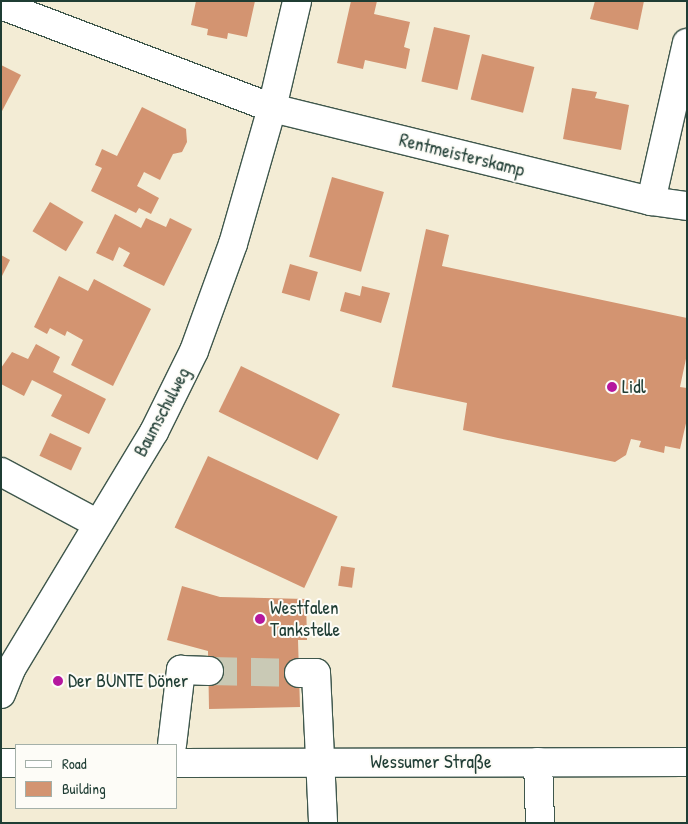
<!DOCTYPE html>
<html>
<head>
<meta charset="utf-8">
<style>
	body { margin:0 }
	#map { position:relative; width:688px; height:824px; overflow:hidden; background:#f3ecd5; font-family:"Patrick Hand",sans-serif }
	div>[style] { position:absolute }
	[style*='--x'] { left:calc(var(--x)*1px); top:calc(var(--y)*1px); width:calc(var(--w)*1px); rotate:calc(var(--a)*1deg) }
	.building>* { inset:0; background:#d39471; transform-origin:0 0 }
	.minor-tunnel>* { height:28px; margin-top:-14px; transform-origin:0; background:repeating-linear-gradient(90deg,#c9c9b5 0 28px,transparent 0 42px) }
	.roads { filter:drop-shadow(1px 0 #3f574c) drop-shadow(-1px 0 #3f574c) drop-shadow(0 1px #3f574c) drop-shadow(0 -1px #3f574c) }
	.minor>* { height:28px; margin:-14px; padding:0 14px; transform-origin:14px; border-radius:14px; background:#fff }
	.dots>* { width:14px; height:14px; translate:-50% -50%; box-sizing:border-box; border:2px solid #fdfcf7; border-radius:50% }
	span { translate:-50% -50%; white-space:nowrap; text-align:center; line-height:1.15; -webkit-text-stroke:4px #fdfcf7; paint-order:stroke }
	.street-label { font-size:19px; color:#1f3d34 }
	.poi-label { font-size:19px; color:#1f3d34 }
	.left { translate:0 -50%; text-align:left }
	.frame { position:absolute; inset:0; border:2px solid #1f3d34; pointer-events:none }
	.legend { position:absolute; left:15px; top:744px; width:162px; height:65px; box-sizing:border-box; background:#fdfcf7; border:1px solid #a4b0a9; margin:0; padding:6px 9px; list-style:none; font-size:15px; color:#1f3d34 }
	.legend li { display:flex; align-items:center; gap:10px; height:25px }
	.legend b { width:25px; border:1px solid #a4b0a9 }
</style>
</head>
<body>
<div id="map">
	<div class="building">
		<i style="clip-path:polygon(196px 1px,255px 1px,247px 37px,228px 33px,227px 39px,207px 35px,208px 29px,191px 25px)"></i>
		<i style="clip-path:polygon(351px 1px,377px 1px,374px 14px,410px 22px,404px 47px,410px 49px,406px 69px,365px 60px,363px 69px,337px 63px)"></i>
		<i style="clip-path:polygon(595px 1px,644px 1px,638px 30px,590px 19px)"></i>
		<i style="left:434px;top:27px;width:37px;height:56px;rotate:13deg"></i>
		<i style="left:482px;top:54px;width:54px;height:47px;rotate:14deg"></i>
		<i style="clip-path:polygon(1px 65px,21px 75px,1px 113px)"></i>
		<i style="clip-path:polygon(572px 88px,597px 92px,595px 98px,629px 105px,621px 150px,563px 139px)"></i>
		<i style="clip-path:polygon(142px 107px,186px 129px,187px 142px,182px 152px,173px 154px,160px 180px,144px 172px,137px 186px,159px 198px,151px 214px,139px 208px,136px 213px,91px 191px,102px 168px,95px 165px,102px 149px,117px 156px)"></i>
		<i style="left:332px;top:177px;width:54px;height:83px;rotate:16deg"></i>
		<i style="left:50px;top:202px;width:39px;height:34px;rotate:31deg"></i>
		<i style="clip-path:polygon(115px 214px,141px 228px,146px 218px,166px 227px,170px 218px,192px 229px,164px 286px,123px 266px,130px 253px,119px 247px,113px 261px,96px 253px)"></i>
		<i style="clip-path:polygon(426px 229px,449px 235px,442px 266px,687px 318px,687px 354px,680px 387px,687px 388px,687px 419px,680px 449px,665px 446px,664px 453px,639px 447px,641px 441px,631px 439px,626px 455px,615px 462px,498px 438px,463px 430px,467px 403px,392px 387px)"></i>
		<i style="clip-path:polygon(1px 255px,10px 260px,1px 278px)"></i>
		<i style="left:290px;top:264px;width:29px;height:30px;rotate:16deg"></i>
		<i style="clip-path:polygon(59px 276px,88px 291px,94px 279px,151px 309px,113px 386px,71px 365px,83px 340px,67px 331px,65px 336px,50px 328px,47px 334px,34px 327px)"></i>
		<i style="clip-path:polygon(362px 286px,390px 293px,381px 323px,340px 311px,345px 292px,360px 296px)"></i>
		<i style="clip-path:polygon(36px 344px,60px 357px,53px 372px,106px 399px,89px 434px,51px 416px,62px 395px,32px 380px,24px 396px,1px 384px,1px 368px,12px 352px,28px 359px)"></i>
		<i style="left:241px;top:366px;width:110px;height:51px;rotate:26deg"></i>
		<i style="left:50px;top:433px;width:35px;height:25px;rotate:25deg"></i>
		<i style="left:208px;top:456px;width:143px;height:79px;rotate:25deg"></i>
		<i style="left:341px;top:566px;width:14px;height:20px;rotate:8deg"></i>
		<i style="clip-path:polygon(182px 586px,220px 597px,306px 599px,307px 640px,298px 640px,300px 707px,209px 709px,208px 651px,167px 640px)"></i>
	</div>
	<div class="minor-tunnel">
		<i style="--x:209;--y:671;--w:90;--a:1.3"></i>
	</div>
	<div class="roads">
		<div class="minor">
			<i style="--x:1;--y:5;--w:290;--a:20.8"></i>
			<i style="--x:272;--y:108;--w:390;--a:13.8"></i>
			<i style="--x:651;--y:201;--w:36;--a:8"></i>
			<i style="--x:651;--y:201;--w:162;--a:-77.2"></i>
			<i style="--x:1;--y:472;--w:108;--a:28.2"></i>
			<i style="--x:299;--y:673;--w:17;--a:0"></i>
			<i style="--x:316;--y:673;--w:150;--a:87.3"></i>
			<i style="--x:1;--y:694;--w:27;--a:-68"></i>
			<i style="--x:11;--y:669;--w:277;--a:-58.9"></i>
			<i style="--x:154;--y:432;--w:90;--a:-63.7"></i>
			<i style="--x:194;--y:351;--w:114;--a:-70"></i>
			<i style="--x:233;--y:244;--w:141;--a:-74"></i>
			<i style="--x:272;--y:108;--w:110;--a:-76.8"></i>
			<i style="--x:172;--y:745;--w:76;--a:-83.2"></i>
			<i style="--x:181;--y:670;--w:28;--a:2"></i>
			<i style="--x:538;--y:762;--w:61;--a:88.1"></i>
			<i style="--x:1;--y:763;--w:15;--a:0"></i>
			<i style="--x:176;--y:763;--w:511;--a:-0.11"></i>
		</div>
	</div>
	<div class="dots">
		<i style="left:612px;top:387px;background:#b5179e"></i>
		<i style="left:260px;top:619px;background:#b5179e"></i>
		<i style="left:58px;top:681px;background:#b5179e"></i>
	</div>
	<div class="street-label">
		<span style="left:462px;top:155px;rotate:14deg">Rentmeisterskamp</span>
		<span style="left:162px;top:412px;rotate:-62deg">Baumschulweg</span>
		<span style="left:431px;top:762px">Wessumer Straße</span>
	</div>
	<div class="poi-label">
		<span class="left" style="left:622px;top:387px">Lidl</span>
		<span class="left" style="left:270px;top:619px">Westfalen<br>Tankstelle</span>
		<span class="left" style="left:68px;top:681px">Der BUNTE Döner</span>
	</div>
	<div class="frame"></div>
	<ul class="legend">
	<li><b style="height:6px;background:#fff"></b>Road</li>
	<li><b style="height:14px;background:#d39471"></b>Building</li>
	</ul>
</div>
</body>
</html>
